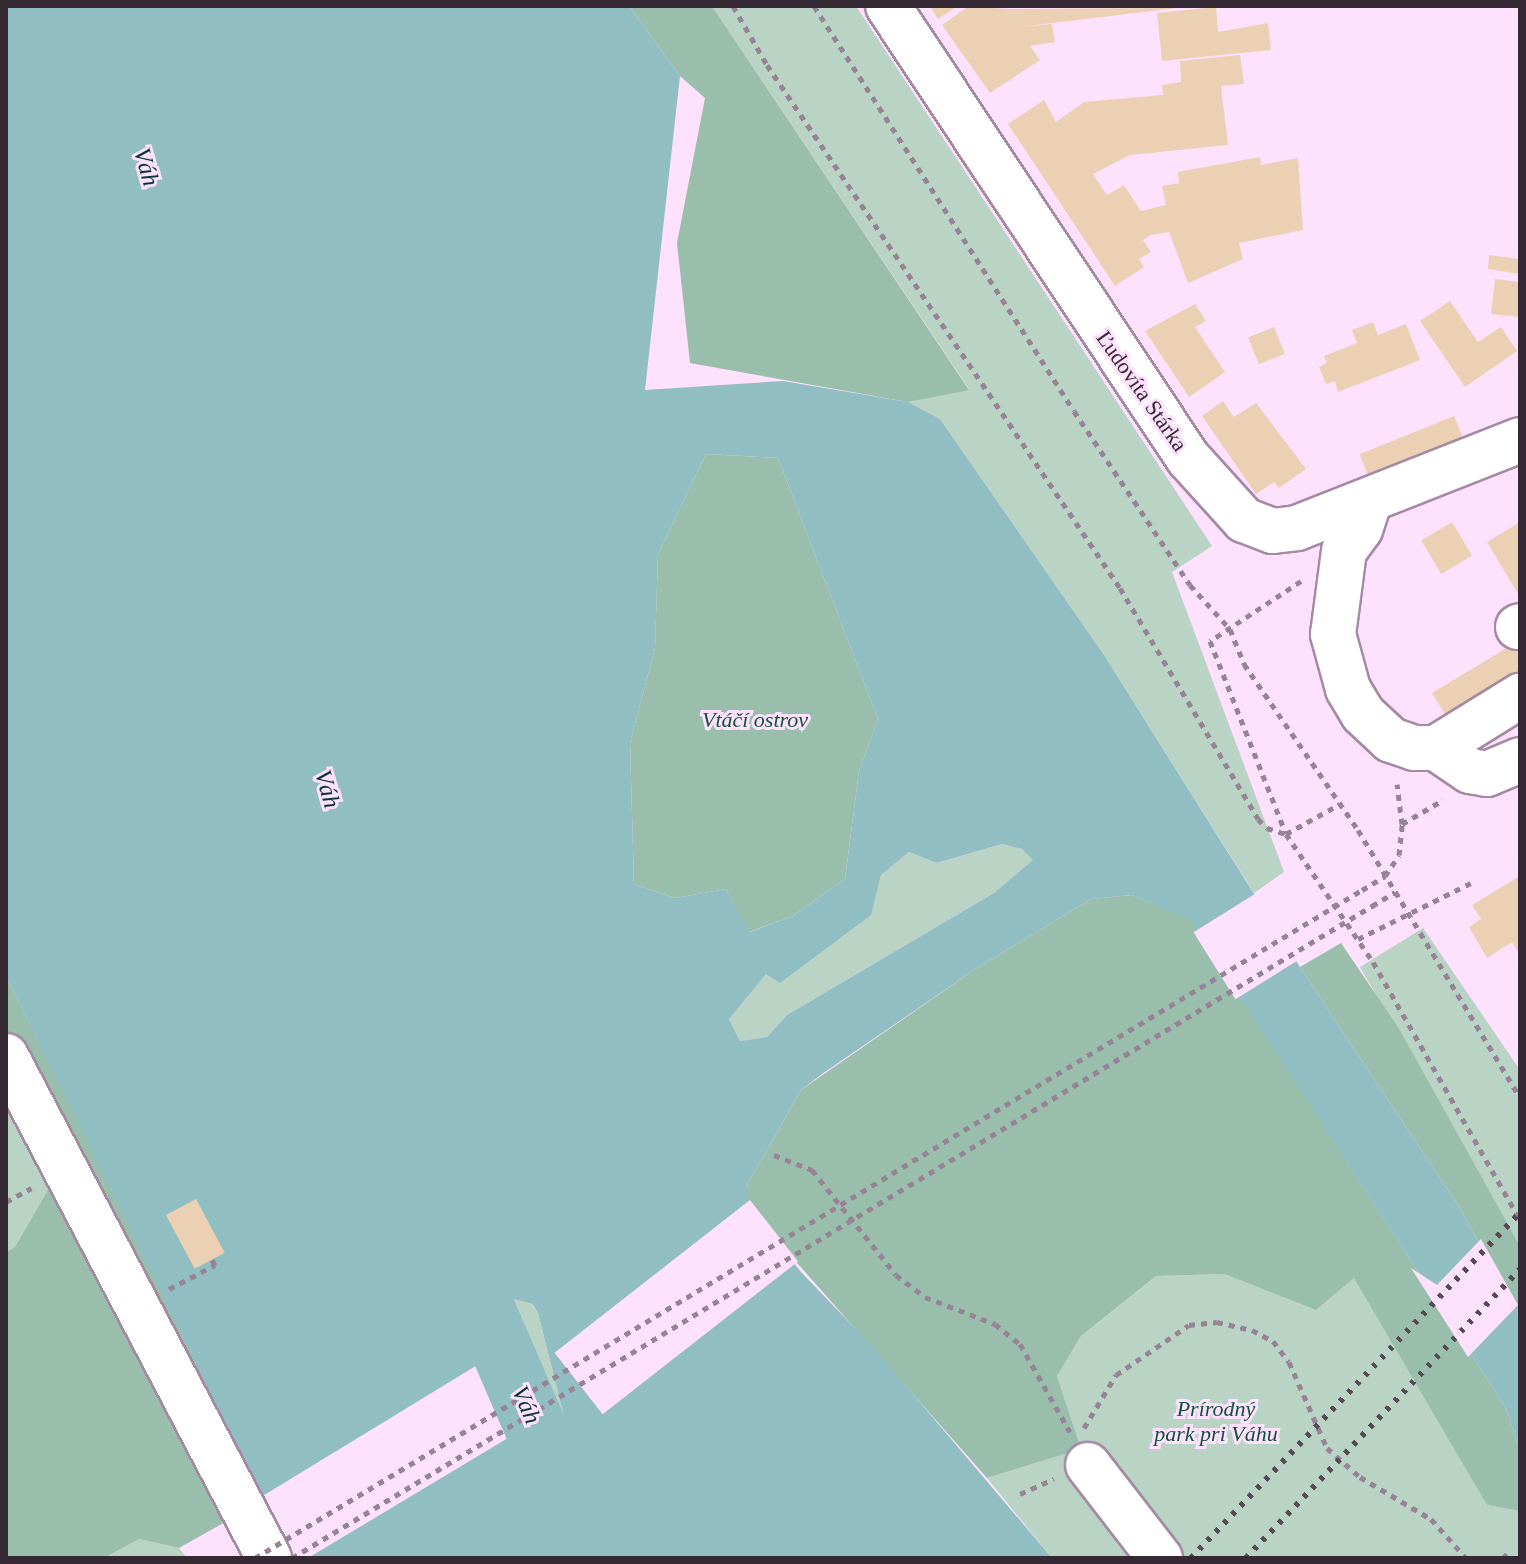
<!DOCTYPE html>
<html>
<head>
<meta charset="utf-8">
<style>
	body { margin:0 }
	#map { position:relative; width:1526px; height:1564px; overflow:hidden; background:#fee1fd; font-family:Georgia,serif }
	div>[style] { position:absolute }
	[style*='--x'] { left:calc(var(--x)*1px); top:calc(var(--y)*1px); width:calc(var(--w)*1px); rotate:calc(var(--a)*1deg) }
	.green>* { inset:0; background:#b9d3c5 }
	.forest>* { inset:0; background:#99beab }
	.water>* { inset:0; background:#91bec3 }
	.pier>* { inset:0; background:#fee1fd; transform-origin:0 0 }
	.river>* { height:62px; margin:-31px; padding:0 31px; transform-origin:31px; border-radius:31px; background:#91bec3 }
	.building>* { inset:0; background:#ebd0b4; transform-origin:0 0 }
	.path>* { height:5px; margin-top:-2.5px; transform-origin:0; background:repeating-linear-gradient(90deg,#968395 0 6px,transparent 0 12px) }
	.roads { filter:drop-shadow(2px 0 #a58aa4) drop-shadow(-2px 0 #a58aa4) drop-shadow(0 2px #a58aa4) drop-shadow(0 -2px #a58aa4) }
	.minor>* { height:44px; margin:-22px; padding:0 22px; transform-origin:22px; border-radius:22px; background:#fff }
	.rail>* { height:6px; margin-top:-3px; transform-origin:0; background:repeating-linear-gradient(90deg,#574956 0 4px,transparent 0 12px) }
	.path-bridge>* { height:5px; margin-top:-2.5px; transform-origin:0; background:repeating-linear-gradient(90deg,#968395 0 6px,transparent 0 12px) }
	span { translate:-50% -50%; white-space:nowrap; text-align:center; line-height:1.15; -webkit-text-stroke:6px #fee1fd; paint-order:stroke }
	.street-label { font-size:22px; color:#352a34 }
	.park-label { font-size:22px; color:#12543a; font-style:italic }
	.water-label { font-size:24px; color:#083539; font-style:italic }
	.frame { position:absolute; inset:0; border:8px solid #352a34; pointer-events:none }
</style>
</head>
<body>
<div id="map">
	<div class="green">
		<i style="clip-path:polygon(712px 6px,856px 6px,1212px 546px,1172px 572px,1284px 872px,1254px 893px,1104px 655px,940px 419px,908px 402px,969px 389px)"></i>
		<i style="clip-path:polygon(1002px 844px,1022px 849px,1034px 860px,994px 893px,787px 1015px,767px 1037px,740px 1041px,729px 1019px,766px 973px,870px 915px,881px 875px,909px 852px,938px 863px)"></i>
		<i style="clip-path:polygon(1423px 928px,1520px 1070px,1520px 1246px,1360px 967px)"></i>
		<i style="clip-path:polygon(6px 1083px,50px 1186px,15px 1247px,6px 1252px)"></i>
		<i style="clip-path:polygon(1224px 1274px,1316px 1310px,1355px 1277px,1487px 1505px,1520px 1511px,1520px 1558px,1052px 1558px,987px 1478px,1081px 1449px,1057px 1376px,1081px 1336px,1156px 1276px)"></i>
		<i style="clip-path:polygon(490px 1291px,531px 1304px,538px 1313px,566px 1424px,562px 1450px,532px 1462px,516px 1452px,475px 1366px,479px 1350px,469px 1323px)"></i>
		<i style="clip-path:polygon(139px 1539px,179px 1548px,187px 1558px,104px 1558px)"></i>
	</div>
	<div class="forest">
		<i style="clip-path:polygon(629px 6px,712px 6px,969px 390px,908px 402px,690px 363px,677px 243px,705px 98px,680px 76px)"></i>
		<i style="clip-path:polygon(706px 454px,778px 458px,878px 719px,859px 771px,845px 879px,793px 916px,749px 932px,726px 889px,675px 898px,634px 884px,630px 743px,655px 648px,658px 554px)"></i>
		<i style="clip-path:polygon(1132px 895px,1190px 918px,1506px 1408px,1520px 1452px,1520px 1511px,1487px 1505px,1354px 1278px,1316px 1310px,1224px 1274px,1156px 1276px,1081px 1336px,1057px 1376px,1081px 1449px,987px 1478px,746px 1205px,746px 1187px,801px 1090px,977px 968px,1091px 899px)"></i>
		<i style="clip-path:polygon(1341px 943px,1398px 1027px,1520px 1246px,1520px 1317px,1461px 1210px,1300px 967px)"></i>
		<i style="clip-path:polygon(6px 976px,266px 1499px,179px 1548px,139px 1539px,104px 1558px,6px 1558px,6px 1252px,15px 1247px,50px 1186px,6px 1083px)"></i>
	</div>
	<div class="water">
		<i style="clip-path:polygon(evenodd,6px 6px,629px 6px,680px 76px,645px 390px,783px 381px,908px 402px,940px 419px,1104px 655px,1300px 967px,1461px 1210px,1520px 1317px,1520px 1452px,1506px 1408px,1190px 919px,1132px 895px,1091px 899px,977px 968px,822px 1074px,801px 1090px,746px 1187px,747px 1205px,801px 1272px,874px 1348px,1052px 1558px,292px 1558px,6px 976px,6px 6px,706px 454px,778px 458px,878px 719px,859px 771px,845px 879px,793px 916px,750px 932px,726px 889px,675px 898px,634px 884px,630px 743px,655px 648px,658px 554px,706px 454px,6px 6px,1002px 844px,1022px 849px,1033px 860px,994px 893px,787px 1015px,767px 1037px,740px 1041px,729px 1019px,766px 974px,780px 983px,871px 915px,881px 875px,909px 852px,937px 863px,1002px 844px,6px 6px,490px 1292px,532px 1304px,538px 1313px,566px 1424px,562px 1450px,532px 1462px,516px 1451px,475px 1366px,479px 1350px,469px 1323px,490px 1292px)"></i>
	</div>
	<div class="pier">
		<i style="left:1258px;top:892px;width:79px;height:76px;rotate:58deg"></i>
		<i style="left:750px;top:1200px;width:78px;height:248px;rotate:52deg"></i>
		<i style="clip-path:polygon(1481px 1239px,1518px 1305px,1468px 1357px,1411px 1268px,1437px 1285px)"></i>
		<i style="clip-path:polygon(479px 1364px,513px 1435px,308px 1558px,287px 1558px,261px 1497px)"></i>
	</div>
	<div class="river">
		<i style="--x:452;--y:1224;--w:38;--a:73"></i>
		<i style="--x:463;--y:1260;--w:325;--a:66.6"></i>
	</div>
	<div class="building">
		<i style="clip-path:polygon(930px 6px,958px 6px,938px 19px)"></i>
		<i style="clip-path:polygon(969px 6px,1006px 9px,1177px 8px,1019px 27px,1052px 24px,1055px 42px,1030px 46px,1040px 60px,990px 93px,942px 25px)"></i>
		<i style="clip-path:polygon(1216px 7px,1218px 32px,1268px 23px,1271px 50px,1162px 61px,1157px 13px)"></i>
		<i style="clip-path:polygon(1240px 55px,1244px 84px,1221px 86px,1228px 145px,1130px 155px,1093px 174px,1107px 195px,1124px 185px,1141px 211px,1166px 205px,1162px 186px,1179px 183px,1178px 172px,1260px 157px,1261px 165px,1298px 158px,1303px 230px,1239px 243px,1243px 259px,1188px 283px,1169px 232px,1151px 235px,1143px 240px,1151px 252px,1139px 259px,1144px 267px,1115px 286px,1008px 124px,1044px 100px,1056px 122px,1084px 102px,1163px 95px,1162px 85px,1181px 82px,1180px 61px)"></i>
		<i style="clip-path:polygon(1489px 255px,1520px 259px,1520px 274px,1488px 269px)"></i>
		<i style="clip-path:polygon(1495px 279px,1520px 282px,1520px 317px,1491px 314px)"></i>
		<i style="clip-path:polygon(1450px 301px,1478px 342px,1501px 327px,1517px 351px,1465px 387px,1420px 321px)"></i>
		<i style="clip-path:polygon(1195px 304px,1206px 321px,1195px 327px,1225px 372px,1189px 397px,1145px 331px)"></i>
		<i style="clip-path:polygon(1373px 322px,1378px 335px,1406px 324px,1420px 360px,1338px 392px,1335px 381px,1326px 384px,1319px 367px,1327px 363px,1324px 356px,1357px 343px,1352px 330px)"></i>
		<i style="left:1274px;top:327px;width:29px;height:28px;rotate:68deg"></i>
		<i style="clip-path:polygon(1223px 401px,1234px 417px,1256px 403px,1306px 469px,1279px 488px,1274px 482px,1256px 494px,1202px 416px)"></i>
		<i style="left:1454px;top:416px;width:24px;height:102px;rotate:68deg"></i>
		<i style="left:1452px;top:522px;width:39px;height:36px;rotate:59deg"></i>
		<i style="clip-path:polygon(1520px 522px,1520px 597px,1487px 542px)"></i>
		<i style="clip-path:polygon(1520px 640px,1520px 676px,1448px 719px,1432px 693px)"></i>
		<i style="clip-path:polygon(1520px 876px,1520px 955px,1512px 942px,1487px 958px,1469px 927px,1481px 919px,1472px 905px)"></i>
		<i style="left:196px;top:1199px;width:61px;height:34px;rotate:62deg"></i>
	</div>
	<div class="path">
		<i style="--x:733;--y:6;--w:68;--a:60"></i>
		<i style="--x:767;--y:65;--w:631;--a:55.98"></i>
		<i style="--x:1120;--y:588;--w:269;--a:59.1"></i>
		<i style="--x:1258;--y:819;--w:13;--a:45"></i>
		<i style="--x:1267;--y:828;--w:20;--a:18"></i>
		<i style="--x:1286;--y:834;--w:62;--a:-29.1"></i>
		<i style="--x:814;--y:6;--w:481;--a:57.3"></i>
		<i style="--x:1074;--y:411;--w:209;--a:56.3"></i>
		<i style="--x:1190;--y:585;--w:59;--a:47.7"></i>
		<i style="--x:1230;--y:629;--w:38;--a:68"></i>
		<i style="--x:1244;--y:664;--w:201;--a:55.5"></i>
		<i style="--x:1358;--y:830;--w:312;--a:58.8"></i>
		<i style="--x:1301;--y:581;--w:109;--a:146.6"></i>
		<i style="--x:1210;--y:641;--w:207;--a:68.5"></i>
		<i style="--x:1286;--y:834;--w:155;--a:55.8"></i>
		<i style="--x:1373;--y:962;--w:297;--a:60.3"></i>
		<i style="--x:1402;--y:824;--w:48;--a:-30.3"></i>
		<i style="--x:1362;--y:890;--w:27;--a:-31"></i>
		<i style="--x:1385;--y:876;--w:25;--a:-56"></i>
		<i style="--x:1399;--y:855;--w:31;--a:-84"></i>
		<i style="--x:1402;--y:824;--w:40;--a:-97.1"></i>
		<i style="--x:1372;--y:906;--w:27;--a:-31"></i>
		<i style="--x:1358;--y:939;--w:126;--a:-26.4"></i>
		<i style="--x:774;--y:1155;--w:41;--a:21.5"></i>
		<i style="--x:812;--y:1170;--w:134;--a:51.3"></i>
		<i style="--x:896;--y:1275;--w:36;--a:37"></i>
		<i style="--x:925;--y:1297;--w:75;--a:21.1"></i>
		<i style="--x:995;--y:1324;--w:32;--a:39"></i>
		<i style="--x:1020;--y:1344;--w:101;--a:60.4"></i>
		<i style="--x:6;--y:1202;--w:29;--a:-29"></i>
		<i style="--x:169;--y:1289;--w:52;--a:-27.6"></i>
		<i style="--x:215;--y:1265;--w:6;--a:-121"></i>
		<i style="--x:1084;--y:1428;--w:62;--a:-58.9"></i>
		<i style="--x:1116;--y:1375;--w:88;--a:-34.4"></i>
		<i style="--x:1189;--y:1325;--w:28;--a:-6"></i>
		<i style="--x:1217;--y:1322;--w:36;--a:13"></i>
		<i style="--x:1252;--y:1330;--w:24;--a:28"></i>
		<i style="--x:1273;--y:1341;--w:26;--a:53"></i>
		<i style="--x:1289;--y:1362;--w:94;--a:66.2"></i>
		<i style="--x:1327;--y:1448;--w:44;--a:41.3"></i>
		<i style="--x:1360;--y:1477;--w:82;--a:30.6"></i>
		<i style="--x:1431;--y:1519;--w:52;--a:48.1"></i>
		<i style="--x:1020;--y:1494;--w:37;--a:-24"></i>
		<i style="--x:1503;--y:1558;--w:10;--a:-45"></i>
	</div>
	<div class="roads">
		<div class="minor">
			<i style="--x:888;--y:6;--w:542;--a:56.43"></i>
			<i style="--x:1188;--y:458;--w:84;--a:47.9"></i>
			<i style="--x:1244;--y:520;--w:31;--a:21"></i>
			<i style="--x:1273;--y:531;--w:24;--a:-7"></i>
			<i style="--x:1297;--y:528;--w:240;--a:-21.5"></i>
			<i style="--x:1369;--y:502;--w:28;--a:108"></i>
			<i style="--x:1360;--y:529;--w:27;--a:126"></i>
			<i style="--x:1344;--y:551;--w:84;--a:97.5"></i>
			<i style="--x:1333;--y:634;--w:57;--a:74.7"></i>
			<i style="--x:1348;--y:689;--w:29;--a:59"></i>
			<i style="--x:1363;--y:714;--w:38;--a:43"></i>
			<i style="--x:1391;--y:740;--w:24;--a:19"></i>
			<i style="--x:1414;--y:748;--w:22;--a:0"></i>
			<i style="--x:1436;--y:748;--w:99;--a:-31.8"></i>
			<i style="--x:1518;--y:627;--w:2;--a:-27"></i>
			<i style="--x:1436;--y:748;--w:41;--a:34.1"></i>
			<i style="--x:1470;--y:771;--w:17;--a:10"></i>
			<i style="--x:1487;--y:774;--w:36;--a:-23"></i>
			<i style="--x:6;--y:1056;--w:567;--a:62.35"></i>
			<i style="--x:1088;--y:1465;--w:118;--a:52.3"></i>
		</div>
	</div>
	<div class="rail">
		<i style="--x:1191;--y:1558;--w:477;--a:-46.4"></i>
		<i style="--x:1246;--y:1558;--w:398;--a:-46.5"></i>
	</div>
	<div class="path-bridge">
		<i style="--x:255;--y:1558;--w:1293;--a:-31.11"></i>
		<i style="--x:292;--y:1558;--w:1262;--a:-31.12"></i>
	</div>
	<div class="street-label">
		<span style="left:1142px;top:391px;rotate:55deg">Ľudovíta Stárka</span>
	</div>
	<div class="park-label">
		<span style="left:755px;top:720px">Vtáčí ostrov</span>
		<span style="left:1216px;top:1421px">Prírodný<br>park pri Váhu</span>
	</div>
	<div class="water-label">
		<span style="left:146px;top:167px;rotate:74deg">Váh</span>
		<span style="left:327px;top:789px;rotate:74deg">Váh</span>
		<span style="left:526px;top:1405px;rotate:67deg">Váh</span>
	</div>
	<div class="frame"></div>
</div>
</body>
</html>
